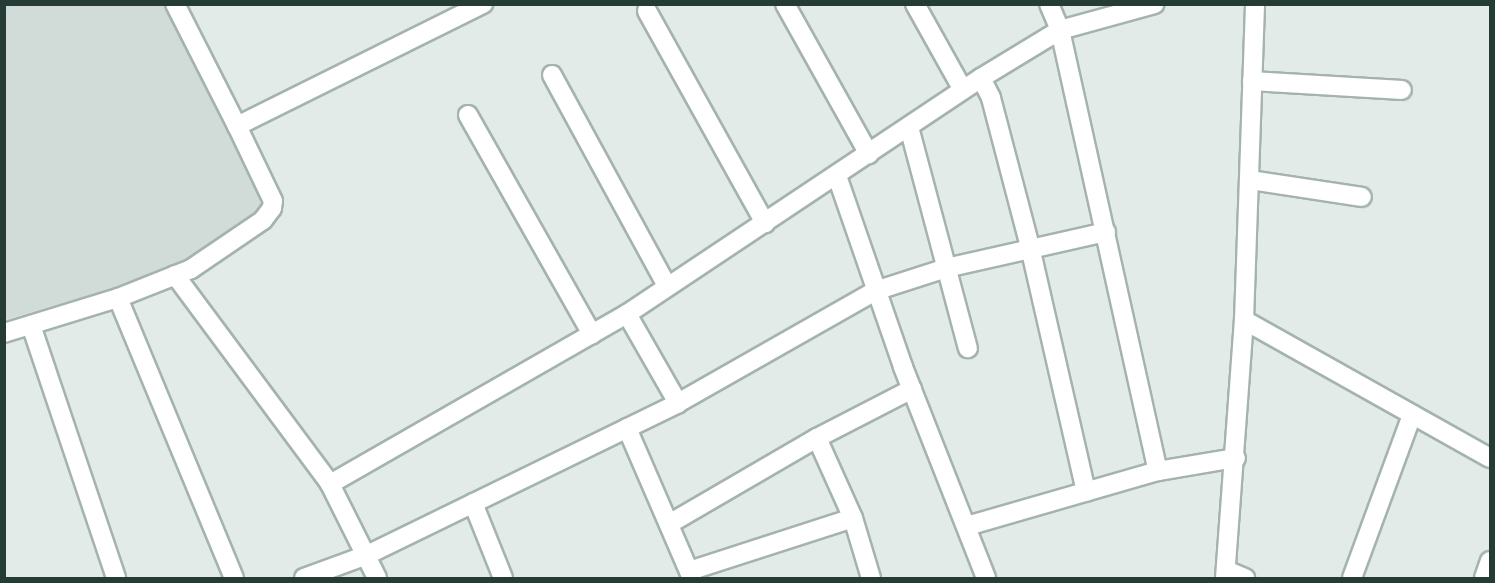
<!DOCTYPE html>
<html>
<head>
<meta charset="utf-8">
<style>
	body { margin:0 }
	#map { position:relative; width:1495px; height:583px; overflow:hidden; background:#e2ebe8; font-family:"Alegreya Sans",sans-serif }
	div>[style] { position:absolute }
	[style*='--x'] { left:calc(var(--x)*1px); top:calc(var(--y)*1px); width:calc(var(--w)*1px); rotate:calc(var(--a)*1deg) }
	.built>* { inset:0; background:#d1dbd7 }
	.roads { filter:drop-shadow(2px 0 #a5b3af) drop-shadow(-2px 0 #a5b3af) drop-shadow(0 2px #a5b3af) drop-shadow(0 -2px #a5b3af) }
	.minor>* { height:18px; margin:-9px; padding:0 9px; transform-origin:9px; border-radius:9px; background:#fff }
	span { translate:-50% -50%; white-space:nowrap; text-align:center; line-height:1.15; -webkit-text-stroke:5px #f3f8f6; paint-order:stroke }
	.frame { position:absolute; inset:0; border:6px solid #243b36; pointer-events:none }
</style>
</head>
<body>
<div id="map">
	<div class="built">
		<i style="clip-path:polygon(5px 5px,164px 5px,267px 205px,171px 271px,5px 320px)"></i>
	</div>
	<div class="roads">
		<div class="minor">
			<i style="--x:785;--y:4;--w:172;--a:60.8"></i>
			<i style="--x:915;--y:4;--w:98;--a:60.8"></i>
			<i style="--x:1049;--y:4;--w:28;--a:67"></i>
			<i style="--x:1060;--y:30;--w:452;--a:77.5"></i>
			<i style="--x:647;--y:11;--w:243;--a:60.9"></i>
			<i style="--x:552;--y:75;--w:240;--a:61.4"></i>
			<i style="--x:981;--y:78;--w:22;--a:63"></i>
			<i style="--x:991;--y:98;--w:154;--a:75.3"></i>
			<i style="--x:1030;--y:247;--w:251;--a:77.1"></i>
			<i style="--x:1252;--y:81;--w:150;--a:3.4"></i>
			<i style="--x:468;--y:115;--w:252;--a:60.5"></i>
			<i style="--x:237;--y:126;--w:275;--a:-26.4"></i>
			<i style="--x:909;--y:127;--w:229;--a:75.1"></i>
			<i style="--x:837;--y:176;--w:202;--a:70.9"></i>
			<i style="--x:903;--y:367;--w:227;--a:68.5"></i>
			<i style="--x:1250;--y:180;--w:113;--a:8.6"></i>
			<i style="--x:175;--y:275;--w:260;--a:53.4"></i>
			<i style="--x:330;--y:484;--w:105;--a:63.4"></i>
			<i style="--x:118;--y:298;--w:303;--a:67.5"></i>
			<i style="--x:627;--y:314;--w:103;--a:60.2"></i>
			<i style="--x:1244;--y:320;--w:282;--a:29.3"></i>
			<i style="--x:31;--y:325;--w:267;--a:71.4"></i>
			<i style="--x:4;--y:333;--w:119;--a:-17.1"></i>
			<i style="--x:118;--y:298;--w:79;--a:-21.7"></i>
			<i style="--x:191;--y:269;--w:87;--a:-34.2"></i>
			<i style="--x:263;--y:220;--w:15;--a:-53"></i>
			<i style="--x:272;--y:208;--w:7;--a:-82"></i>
			<i style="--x:273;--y:201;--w:83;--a:-115.6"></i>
			<i style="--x:237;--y:126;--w:137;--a:-116.9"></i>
			<i style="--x:627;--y:428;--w:163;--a:66.6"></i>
			<i style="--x:817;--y:438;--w:88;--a:65.8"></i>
			<i style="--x:853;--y:518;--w:63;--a:73.3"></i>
			<i style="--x:330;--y:484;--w:342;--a:-29.8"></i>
			<i style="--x:627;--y:314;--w:425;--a:-33.7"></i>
			<i style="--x:981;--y:78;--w:92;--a:-31.3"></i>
			<i style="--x:1060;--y:30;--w:98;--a:-15.3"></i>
			<i style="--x:473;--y:503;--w:81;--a:68.2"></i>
			<i style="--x:669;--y:524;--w:171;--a:-30.2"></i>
			<i style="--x:817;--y:438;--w:107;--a:-27.3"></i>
			<i style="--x:967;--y:526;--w:199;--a:-16.1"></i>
			<i style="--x:1158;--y:471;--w:79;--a:-9.5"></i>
			<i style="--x:1226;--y:570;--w:21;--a:23"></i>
			<i style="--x:689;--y:571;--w:172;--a:-17.9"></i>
			<i style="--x:304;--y:578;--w:67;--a:-20.1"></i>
			<i style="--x:367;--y:555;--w:346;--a:-26"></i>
			<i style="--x:678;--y:403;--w:227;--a:-29.6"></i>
			<i style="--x:875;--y:291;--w:75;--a:-17.9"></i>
			<i style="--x:946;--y:268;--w:164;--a:-12.7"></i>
			<i style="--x:1225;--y:578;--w:259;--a:-85.8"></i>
			<i style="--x:1244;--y:320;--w:316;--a:-88"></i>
			<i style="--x:1352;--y:578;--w:174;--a:-69.8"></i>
			<i style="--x:1484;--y:578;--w:18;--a:-71"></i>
		</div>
	</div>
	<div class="frame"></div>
</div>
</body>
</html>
